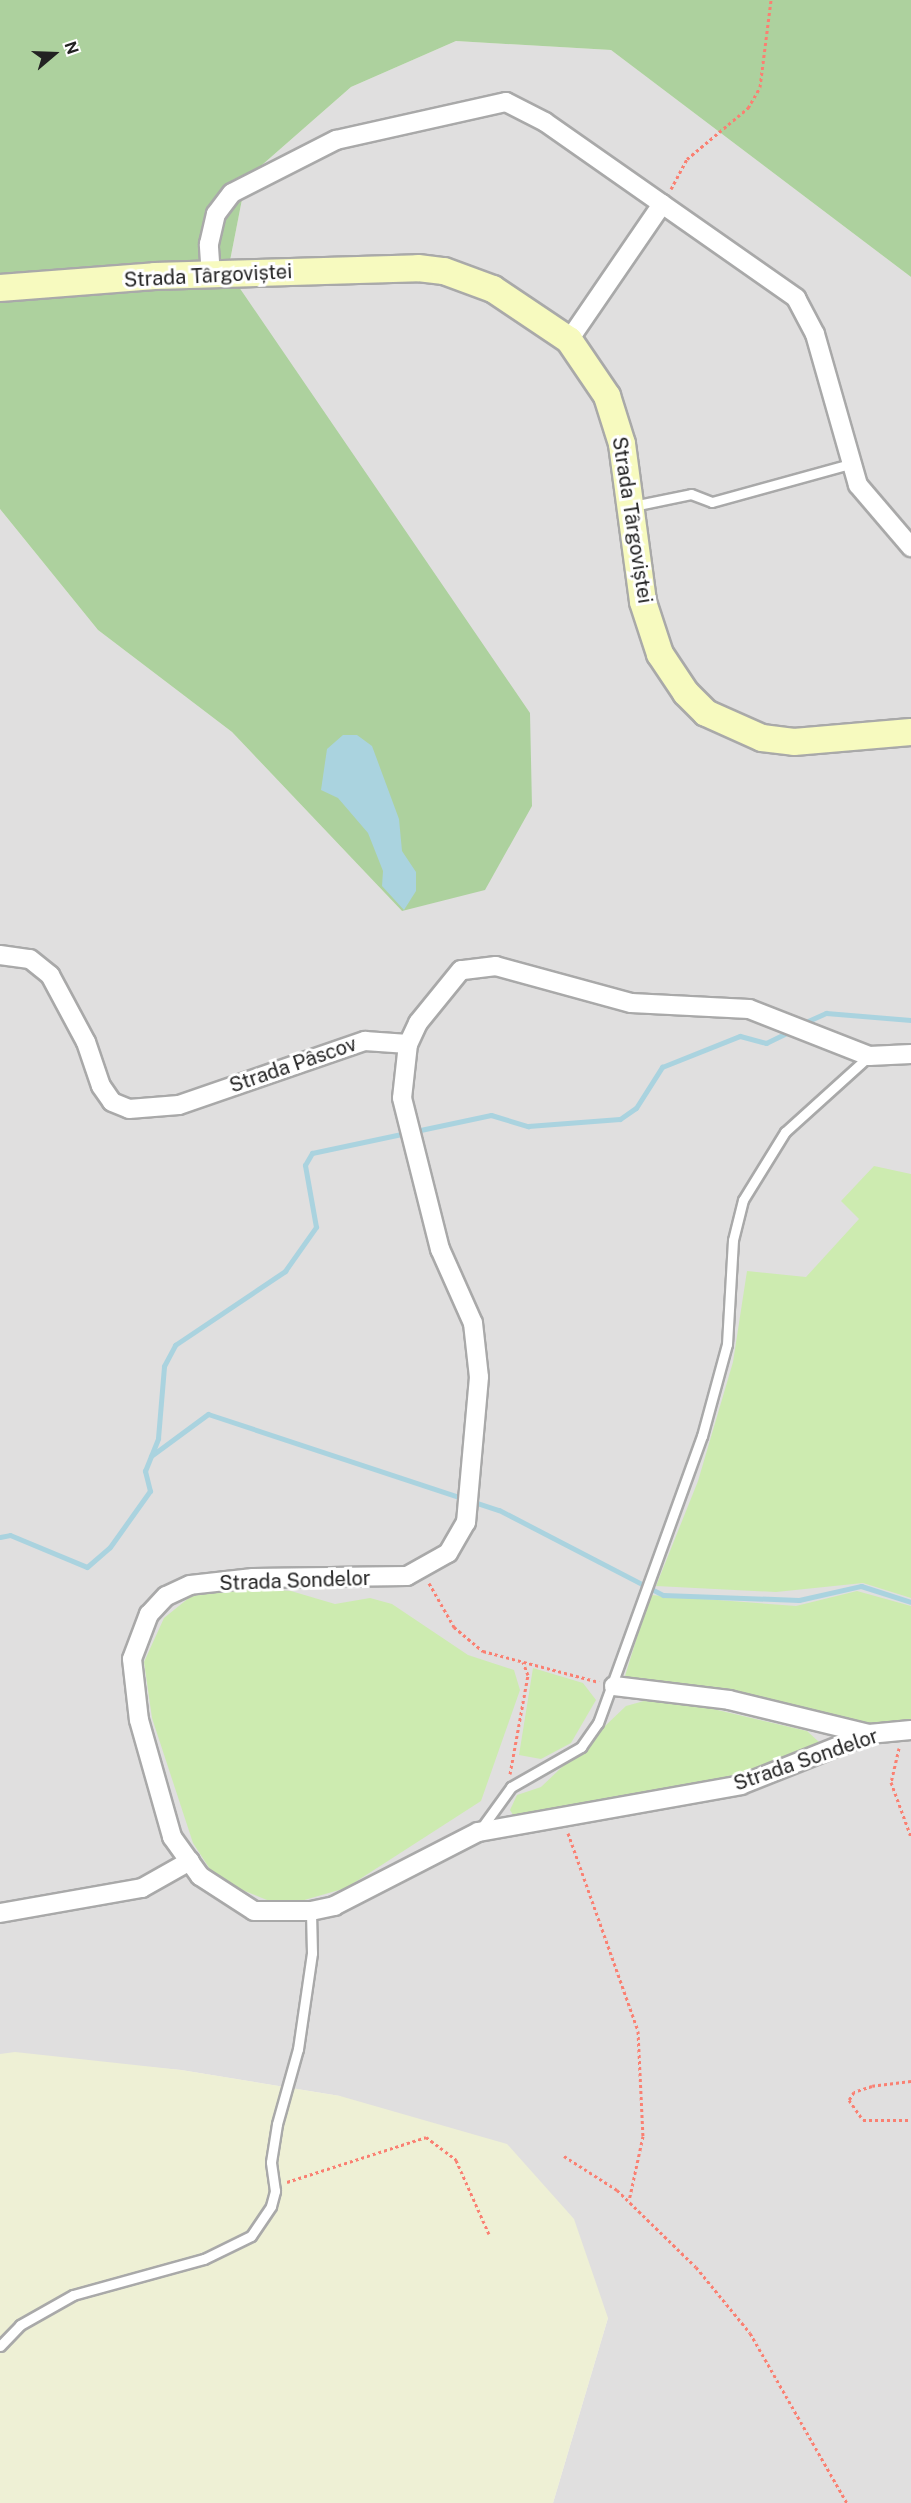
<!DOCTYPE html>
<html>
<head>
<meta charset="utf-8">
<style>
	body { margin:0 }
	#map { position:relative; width:911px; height:2503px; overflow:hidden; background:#f2efe9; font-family:"Public Sans",sans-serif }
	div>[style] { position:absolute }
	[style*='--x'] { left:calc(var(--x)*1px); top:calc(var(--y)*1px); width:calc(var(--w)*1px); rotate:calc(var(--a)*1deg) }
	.residential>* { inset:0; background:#e0dfdf }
	.farmland>* { inset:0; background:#eef0d5 }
	.grass>* { inset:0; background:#cdebb0 }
	.forest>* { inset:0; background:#add19e }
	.water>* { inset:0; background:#aad3df }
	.stream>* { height:5px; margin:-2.5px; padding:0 2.5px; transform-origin:2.5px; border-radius:2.5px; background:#aad3df }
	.path>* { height:3px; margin-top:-1.5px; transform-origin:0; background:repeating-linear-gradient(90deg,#fa8072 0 3px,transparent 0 6px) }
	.roads { filter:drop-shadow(2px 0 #a9a9a9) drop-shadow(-2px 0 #a9a9a9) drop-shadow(0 2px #a9a9a9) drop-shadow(0 -2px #a9a9a9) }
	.lane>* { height:9px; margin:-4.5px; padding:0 4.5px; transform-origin:4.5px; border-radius:4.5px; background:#fff }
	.street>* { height:18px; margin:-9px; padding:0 9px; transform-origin:9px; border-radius:9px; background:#fff }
	.secondary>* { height:26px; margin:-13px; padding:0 13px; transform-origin:13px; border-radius:13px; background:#f7fabf }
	span { translate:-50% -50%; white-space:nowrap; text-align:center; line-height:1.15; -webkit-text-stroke:6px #fff; paint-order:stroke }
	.street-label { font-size:20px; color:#222 }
	.north { position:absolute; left:24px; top:24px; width:60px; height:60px; -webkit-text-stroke:4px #fff; paint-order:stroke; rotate:71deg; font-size:16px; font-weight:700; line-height:24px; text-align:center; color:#222 }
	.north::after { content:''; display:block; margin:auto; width:21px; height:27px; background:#222; clip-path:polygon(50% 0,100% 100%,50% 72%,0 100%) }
</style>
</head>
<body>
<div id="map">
	<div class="residential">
		<i style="clip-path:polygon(456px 41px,611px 50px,911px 277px,911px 2503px,553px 2503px,608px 2318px,340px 2096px,181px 2070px,0 2054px,0 509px,98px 630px,232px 732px,402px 911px,228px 271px,246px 179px,351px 87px)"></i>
	</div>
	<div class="farmland">
		<i style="clip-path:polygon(15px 2052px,181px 2070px,340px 2096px,507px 2144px,574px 2219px,608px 2318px,553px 2503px,0 2503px,0 2054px)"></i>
	</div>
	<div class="grass">
		<i style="clip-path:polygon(874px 1166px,911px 1174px,911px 1598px,863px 1583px,776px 1592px,656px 1586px,698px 1481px,733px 1362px,747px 1271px,806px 1277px,859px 1219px,841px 1201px)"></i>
		<i style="clip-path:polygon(231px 1587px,291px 1591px,335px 1604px,370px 1598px,392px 1604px,468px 1655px,514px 1670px,520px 1690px,481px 1801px,346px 1888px,301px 1901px,267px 1900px,217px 1880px,193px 1843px,152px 1718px,144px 1662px,164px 1618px,190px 1597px)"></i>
		<i style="clip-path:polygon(857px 1591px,911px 1606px,911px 1725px,884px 1728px,628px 1681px,625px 1676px,650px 1595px,796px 1606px)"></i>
		<i style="clip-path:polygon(533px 1668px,583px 1683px,596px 1700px,571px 1743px,541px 1759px,519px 1755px)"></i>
		<i style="clip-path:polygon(644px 1701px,692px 1704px,807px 1731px,819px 1742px,813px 1752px,742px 1779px,515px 1818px,510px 1810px,517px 1795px,541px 1787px,626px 1706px)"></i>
	</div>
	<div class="forest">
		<i style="clip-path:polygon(0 0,911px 0,911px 277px,611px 50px,456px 41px,351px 87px,246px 179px,228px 271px,530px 713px,532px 806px,485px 890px,402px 911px,232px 732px,98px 630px,0 509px)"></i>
	</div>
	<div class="water">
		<i style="clip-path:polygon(343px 735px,357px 735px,372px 746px,399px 819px,402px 851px,416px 872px,416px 891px,404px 910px,382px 886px,383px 871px,368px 833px,338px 798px,321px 790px,327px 749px)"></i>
	</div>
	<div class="stream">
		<i style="--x:799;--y:1025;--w:30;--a:-24"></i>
		<i style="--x:826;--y:1013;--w:85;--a:4.7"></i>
		<i style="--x:151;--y:1456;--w:71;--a:-36.4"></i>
		<i style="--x:208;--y:1414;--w:306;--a:18.3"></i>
		<i style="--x:499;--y:1510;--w:185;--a:27.4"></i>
		<i style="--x:663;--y:1595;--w:136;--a:2.1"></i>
		<i style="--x:799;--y:1600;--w:64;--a:-12.7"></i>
		<i style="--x:861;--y:1586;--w:52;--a:17.7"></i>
		<i style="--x:0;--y:1537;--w:10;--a:-11"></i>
		<i style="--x:10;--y:1535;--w:83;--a:22.6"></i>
		<i style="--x:87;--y:1567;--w:30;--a:-41"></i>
		<i style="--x:110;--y:1547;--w:69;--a:-54.5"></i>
		<i style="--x:150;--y:1491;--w:21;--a:-104"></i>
		<i style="--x:145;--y:1471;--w:35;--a:-68"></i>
		<i style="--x:158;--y:1438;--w:72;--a:-85.2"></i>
		<i style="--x:164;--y:1366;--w:24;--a:-62"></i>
		<i style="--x:175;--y:1345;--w:133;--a:-33.9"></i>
		<i style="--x:285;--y:1271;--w:54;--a:-54.8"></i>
		<i style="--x:316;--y:1227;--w:63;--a:-100.1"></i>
		<i style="--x:305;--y:1165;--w:14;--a:-60"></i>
		<i style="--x:312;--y:1153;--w:183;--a:-12"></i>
		<i style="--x:491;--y:1115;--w:39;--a:17"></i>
		<i style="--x:528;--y:1126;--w:92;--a:-4.4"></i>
		<i style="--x:620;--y:1119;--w:19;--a:-35"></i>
		<i style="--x:636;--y:1108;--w:49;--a:-57.6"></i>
		<i style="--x:662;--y:1067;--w:84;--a:-21.7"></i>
		<i style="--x:740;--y:1036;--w:27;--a:15"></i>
		<i style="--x:766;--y:1043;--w:28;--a:-26"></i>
	</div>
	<div class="path">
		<i style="--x:671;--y:189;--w:34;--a:-62"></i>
		<i style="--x:687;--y:159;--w:80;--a:-39.9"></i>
		<i style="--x:748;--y:108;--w:24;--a:-60"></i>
		<i style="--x:760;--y:87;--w:88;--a:-82.8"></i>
		<i style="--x:429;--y:1583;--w:51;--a:60.4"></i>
		<i style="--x:454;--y:1627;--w:38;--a:40"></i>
		<i style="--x:483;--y:1651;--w:120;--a:15"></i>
		<i style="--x:899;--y:1748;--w:35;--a:103"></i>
		<i style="--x:891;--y:1782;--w:59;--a:70"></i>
		<i style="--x:510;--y:1774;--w:101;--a:-79.7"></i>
		<i style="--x:528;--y:1675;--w:14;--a:-111"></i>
		<i style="--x:568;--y:1833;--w:210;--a:70.5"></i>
		<i style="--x:638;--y:2031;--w:105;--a:87.3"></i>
		<i style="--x:643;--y:2136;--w:66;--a:102.2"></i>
		<i style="--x:911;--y:2081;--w:39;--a:173"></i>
		<i style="--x:872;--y:2086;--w:19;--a:162"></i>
		<i style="--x:854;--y:2092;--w:9;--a:122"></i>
		<i style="--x:849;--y:2100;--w:24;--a:55"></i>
		<i style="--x:863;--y:2120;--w:48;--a:0"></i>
		<i style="--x:564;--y:2156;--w:63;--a:32.7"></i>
		<i style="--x:617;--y:2190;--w:110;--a:44.3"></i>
		<i style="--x:696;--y:2267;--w:85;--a:50.7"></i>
		<i style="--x:750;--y:2333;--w:196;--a:60.3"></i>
		<i style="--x:287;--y:2182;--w:146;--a:-17.9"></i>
		<i style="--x:426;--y:2137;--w:38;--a:37"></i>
		<i style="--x:456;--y:2160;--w:81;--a:66"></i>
	</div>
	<div class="roads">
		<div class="lane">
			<i style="--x:633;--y:506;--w:59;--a:-11.7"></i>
			<i style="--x:691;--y:494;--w:22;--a:21"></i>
			<i style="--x:712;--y:502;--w:143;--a:-15.4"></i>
			<i style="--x:480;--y:1830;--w:53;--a:-54.2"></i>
			<i style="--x:511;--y:1787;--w:81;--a:-29.7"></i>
			<i style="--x:581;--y:1747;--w:29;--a:-55"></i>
			<i style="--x:598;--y:1723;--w:305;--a:-70.1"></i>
			<i style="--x:702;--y:1436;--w:95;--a:-74.8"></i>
			<i style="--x:727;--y:1344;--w:104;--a:-86.7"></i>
			<i style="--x:733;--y:1240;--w:41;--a:-76"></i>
			<i style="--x:743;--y:1200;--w:80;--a:-58.3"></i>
			<i style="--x:785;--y:1132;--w:113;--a:-42.1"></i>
			<i style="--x:0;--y:2346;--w:29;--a:-46"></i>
			<i style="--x:20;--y:2325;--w:61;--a:-29.5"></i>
			<i style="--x:73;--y:2295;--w:136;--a:-15.4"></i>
			<i style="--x:204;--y:2259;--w:52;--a:-26.1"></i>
			<i style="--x:251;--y:2236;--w:36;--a:-56"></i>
			<i style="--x:271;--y:2206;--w:16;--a:-75"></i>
			<i style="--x:275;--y:2191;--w:29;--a:-98"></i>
			<i style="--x:271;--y:2162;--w:38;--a:-81"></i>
			<i style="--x:277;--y:2124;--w:78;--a:-74.4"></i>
			<i style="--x:298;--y:2049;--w:97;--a:-81.7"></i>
			<i style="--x:312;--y:1953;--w:42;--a:-91.4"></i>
		</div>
		<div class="street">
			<i style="--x:211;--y:276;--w:32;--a:-94"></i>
			<i style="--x:209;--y:244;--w:31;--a:-77"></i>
			<i style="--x:216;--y:214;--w:26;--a:-53"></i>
			<i style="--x:232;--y:193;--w:117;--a:-27"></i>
			<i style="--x:336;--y:140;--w:174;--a:-12.6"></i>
			<i style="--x:506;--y:102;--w:44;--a:27.1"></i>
			<i style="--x:545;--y:122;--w:307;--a:35"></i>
			<i style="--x:796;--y:298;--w:41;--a:62.2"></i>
			<i style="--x:815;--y:334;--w:157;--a:74.1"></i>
			<i style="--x:858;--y:485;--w:82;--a:49.5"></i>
			<i style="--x:569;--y:340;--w:165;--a:-55.6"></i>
			<i style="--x:0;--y:955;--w:30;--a:8"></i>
			<i style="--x:30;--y:959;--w:26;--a:39"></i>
			<i style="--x:50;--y:975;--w:76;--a:61.8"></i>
			<i style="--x:86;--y:1042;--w:46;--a:71.2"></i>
			<i style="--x:101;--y:1086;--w:19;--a:55"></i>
			<i style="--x:112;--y:1102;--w:18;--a:22"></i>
			<i style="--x:129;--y:1109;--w:50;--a:-4.6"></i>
			<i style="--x:179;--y:1105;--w:197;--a:-19"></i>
			<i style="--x:365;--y:1041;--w:43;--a:4"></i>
			<i style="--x:911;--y:1054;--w:42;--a:177.3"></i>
			<i style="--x:869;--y:1056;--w:129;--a:-158.6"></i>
			<i style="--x:749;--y:1009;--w:118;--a:-177.1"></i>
			<i style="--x:631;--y:1003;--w:140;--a:-164.7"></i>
			<i style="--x:496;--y:966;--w:35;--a:173"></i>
			<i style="--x:461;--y:970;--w:68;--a:129.1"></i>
			<i style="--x:418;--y:1023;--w:23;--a:115"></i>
			<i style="--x:408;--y:1044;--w:54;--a:96.3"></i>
			<i style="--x:402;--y:1098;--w:156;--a:75.9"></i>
			<i style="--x:440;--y:1249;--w:81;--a:66"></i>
			<i style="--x:473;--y:1323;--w:54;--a:83.7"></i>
			<i style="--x:479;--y:1377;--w:146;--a:95.1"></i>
			<i style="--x:466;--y:1522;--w:36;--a:120"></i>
			<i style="--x:448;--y:1553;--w:47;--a:150.7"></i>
			<i style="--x:407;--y:1576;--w:154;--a:179.3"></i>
			<i style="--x:253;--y:1578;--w:63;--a:173.7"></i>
			<i style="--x:190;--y:1585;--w:26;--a:155"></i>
			<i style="--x:166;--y:1596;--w:25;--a:133"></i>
			<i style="--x:149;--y:1614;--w:48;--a:110.7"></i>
			<i style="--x:132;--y:1659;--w:61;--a:83.5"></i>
			<i style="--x:139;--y:1720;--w:122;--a:74.2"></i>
			<i style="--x:172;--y:1837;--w:48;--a:54.3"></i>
			<i style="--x:200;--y:1876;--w:64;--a:32.9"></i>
			<i style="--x:254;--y:1911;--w:57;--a:0"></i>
			<i style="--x:311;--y:1911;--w:24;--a:-12"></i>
			<i style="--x:334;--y:1906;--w:162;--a:-27.2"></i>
			<i style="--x:478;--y:1832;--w:267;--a:-10.1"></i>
			<i style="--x:741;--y:1785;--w:138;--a:-21.7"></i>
			<i style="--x:869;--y:1734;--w:42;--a:-5.4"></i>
			<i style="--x:614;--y:1686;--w:116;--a:6.9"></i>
			<i style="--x:729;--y:1700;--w:144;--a:13.7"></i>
			<i style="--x:0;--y:1913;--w:144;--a:-10"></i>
			<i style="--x:142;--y:1888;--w:55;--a:-29.4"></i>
		</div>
		<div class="secondary">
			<i style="--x:0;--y:288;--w:155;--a:-4.4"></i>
			<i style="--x:155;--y:276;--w:263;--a:-1.7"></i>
			<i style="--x:418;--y:268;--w:26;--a:7"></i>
			<i style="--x:444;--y:271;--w:52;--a:20.2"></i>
			<i style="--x:493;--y:289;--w:92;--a:33.9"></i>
			<i style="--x:569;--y:340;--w:68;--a:55.8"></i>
			<i style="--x:607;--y:396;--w:50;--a:72.6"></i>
			<i style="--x:622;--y:444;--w:159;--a:82.4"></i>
			<i style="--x:643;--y:602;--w:55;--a:71.9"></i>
			<i style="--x:660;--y:654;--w:47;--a:56.3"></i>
			<i style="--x:686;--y:693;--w:28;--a:45"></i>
			<i style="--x:706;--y:713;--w:61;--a:24.1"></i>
			<i style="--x:762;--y:738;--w:32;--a:7"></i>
			<i style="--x:794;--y:742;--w:117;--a:-4.9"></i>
		</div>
	</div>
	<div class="street-label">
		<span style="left:208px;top:276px;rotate:-3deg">Strada Târgoviștei</span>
		<span style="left:632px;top:520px;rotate:81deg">Strada Târgoviștei</span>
		<span style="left:293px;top:1065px;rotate:-19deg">Strada Pâscov</span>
		<span style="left:295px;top:1581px;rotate:-2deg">Strada Sondelor</span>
		<span style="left:806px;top:1760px;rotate:-19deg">Strada Sondelor</span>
	</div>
	<div class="north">N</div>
</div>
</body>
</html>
